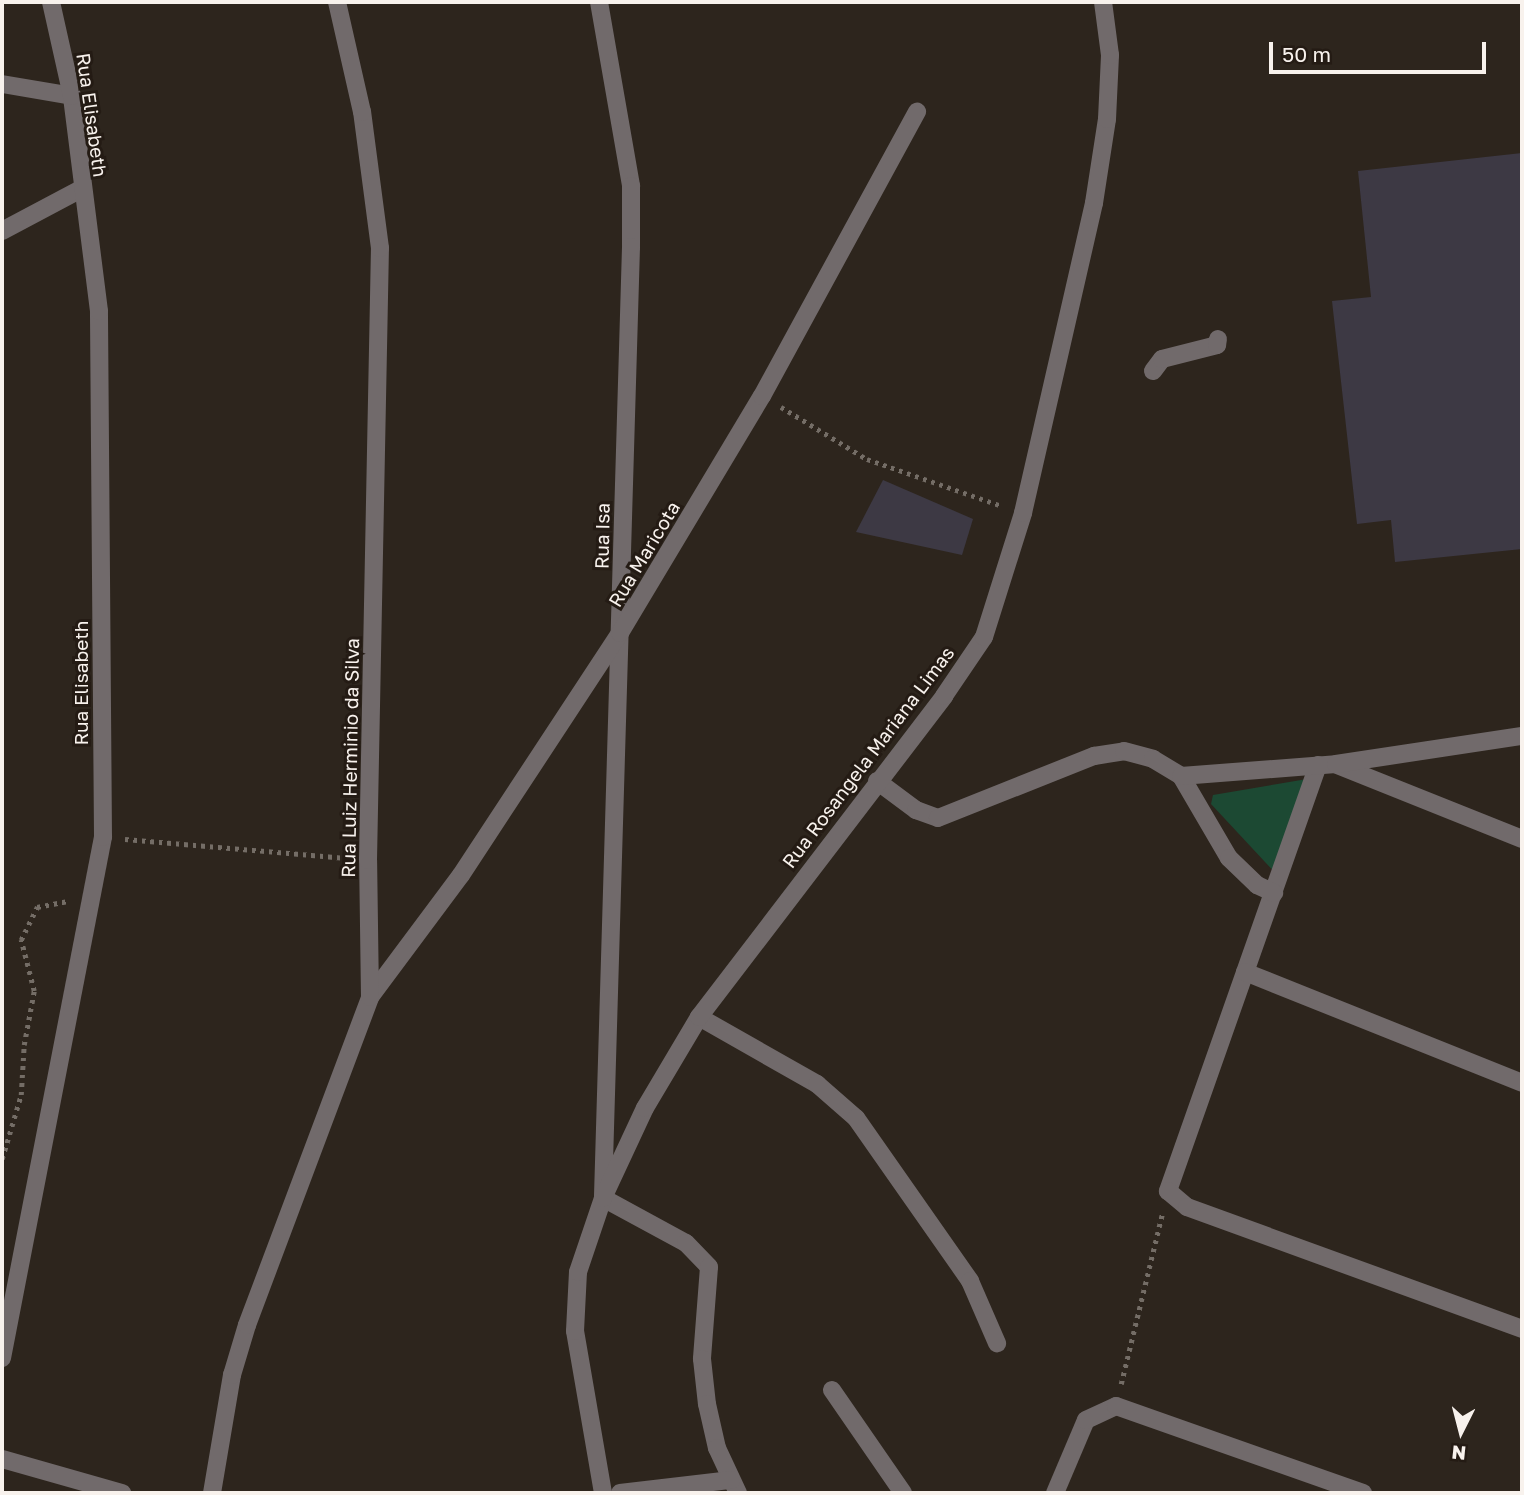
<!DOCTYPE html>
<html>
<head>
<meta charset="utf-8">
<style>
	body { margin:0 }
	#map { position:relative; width:1524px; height:1495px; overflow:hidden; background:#2d251d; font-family:"Golos Text",sans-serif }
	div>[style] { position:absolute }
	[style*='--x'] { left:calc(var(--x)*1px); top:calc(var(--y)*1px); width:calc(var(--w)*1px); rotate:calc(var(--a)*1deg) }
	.green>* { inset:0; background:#1c4933 }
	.building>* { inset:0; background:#3d3944 }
	.path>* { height:4.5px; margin-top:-2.25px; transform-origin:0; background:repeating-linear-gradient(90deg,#746d66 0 3.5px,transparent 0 8.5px) }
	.minor>* { height:18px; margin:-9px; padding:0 9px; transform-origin:9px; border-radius:9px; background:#716a6b }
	span { translate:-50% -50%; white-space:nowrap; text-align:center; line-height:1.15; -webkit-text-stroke:6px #241b14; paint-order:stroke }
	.street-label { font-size:19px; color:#f8f2ed }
	.frame { position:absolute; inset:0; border:4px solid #f8f2ed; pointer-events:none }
	.north { position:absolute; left:1426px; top:1397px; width:70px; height:70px; -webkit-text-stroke:5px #241b14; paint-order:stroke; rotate:186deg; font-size:19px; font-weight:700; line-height:28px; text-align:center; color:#f8f2ed }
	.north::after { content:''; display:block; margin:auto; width:24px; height:32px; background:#f8f2ed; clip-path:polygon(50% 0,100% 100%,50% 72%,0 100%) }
	.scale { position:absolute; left:1269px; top:42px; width:217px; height:32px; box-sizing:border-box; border:4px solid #f8f2ed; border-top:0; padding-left:9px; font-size:21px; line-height:24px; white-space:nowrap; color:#f8f2ed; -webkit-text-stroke:5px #241b14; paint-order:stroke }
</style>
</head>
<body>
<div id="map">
	<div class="green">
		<i style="clip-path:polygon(1307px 779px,1279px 877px,1211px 804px,1213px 795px)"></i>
	</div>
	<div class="building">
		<i style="clip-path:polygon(1522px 153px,1522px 549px,1395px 562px,1391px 520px,1357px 524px,1332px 301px,1371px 297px,1358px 171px)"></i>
		<i style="clip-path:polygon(883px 480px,973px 519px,962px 555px,856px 532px)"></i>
	</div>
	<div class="path">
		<i style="--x:781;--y:407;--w:100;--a:31.2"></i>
		<i style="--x:867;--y:459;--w:143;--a:19.2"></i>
		<i style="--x:125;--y:839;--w:222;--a:4.9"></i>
		<i style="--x:2;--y:1159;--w:67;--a:-73.5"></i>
		<i style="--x:21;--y:1095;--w:50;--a:-86.6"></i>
		<i style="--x:24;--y:1045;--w:55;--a:-79.5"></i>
		<i style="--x:34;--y:991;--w:53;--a:-104.3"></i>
		<i style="--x:21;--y:940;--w:37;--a:-64"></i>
		<i style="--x:37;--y:907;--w:33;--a:-11"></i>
		<i style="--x:1121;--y:1384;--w:174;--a:-76.4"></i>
	</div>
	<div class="minor">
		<i style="--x:599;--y:2;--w:187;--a:80.1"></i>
		<i style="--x:631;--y:186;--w:61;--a:90"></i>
		<i style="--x:631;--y:247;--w:951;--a:91.69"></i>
		<i style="--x:603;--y:1198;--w:94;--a:28.5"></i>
		<i style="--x:686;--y:1243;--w:33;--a:46"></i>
		<i style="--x:709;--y:1267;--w:92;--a:94.4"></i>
		<i style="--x:702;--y:1359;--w:45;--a:83.7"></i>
		<i style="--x:707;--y:1404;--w:45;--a:77.2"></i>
		<i style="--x:717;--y:1448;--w:50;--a:65"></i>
		<i style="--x:2;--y:84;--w:71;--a:9.7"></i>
		<i style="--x:2;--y:231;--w:89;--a:-28"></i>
		<i style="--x:1153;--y:371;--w:15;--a:-53"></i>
		<i style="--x:1162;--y:359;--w:57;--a:-14.3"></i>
		<i style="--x:1217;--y:345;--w:6;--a:-81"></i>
		<i style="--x:1318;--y:765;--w:452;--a:109.4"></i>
		<i style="--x:1168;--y:1191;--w:25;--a:40"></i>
		<i style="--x:1187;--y:1207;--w:357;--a:20"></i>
		<i style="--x:1337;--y:765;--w:199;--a:21.8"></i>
		<i style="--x:1181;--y:776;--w:95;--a:59.7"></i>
		<i style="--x:1229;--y:858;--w:39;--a:44"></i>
		<i style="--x:1257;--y:885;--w:19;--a:25"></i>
		<i style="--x:877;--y:781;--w:49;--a:36.6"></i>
		<i style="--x:916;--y:810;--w:23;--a:20"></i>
		<i style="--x:938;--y:818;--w:168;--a:-21.7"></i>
		<i style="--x:1094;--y:756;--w:30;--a:-9"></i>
		<i style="--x:1124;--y:751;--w:30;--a:15"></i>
		<i style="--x:1153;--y:759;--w:33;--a:31"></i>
		<i style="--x:1181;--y:776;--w:155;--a:-4.4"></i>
		<i style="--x:1336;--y:764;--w:188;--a:-8.6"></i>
		<i style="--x:1245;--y:972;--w:298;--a:21.8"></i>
		<i style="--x:370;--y:997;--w:152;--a:-53.3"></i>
		<i style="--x:461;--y:875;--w:290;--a:-56.7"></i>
		<i style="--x:620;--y:633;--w:276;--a:-59.1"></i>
		<i style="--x:762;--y:396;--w:324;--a:-61.4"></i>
		<i style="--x:699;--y:1017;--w:136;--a:29.6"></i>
		<i style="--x:817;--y:1084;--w:52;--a:41.1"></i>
		<i style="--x:856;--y:1118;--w:199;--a:55"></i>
		<i style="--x:970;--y:1281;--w:68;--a:66.5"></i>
		<i style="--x:2;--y:1358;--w:531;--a:-79.03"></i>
		<i style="--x:103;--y:837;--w:526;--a:-90.44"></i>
		<i style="--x:99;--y:311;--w:217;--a:-97.2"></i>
		<i style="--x:72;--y:96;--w:96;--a:-102.6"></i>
		<i style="--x:832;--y:1390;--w:125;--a:55.4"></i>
		<i style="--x:2;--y:1459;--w:125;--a:15.8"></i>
		<i style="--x:212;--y:1493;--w:120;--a:-80.4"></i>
		<i style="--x:232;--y:1375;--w:52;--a:-73.3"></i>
		<i style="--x:247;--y:1325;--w:350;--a:-69.4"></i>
		<i style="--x:370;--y:997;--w:137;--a:-90.8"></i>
		<i style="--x:368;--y:860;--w:612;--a:-88.88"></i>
		<i style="--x:380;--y:248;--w:137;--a:-97.5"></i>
		<i style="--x:362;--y:112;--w:113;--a:-102.8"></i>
		<i style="--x:603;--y:1493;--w:164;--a:-99.8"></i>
		<i style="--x:575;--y:1331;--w:59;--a:-87.1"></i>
		<i style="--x:578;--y:1272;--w:78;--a:-71.3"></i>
		<i style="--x:603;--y:1198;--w:99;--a:-65"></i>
		<i style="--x:645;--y:1108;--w:106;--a:-59.3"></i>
		<i style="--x:699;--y:1017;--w:404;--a:-52.6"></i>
		<i style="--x:944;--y:696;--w:71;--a:-55.9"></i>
		<i style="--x:984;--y:637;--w:130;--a:-72.5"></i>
		<i style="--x:1023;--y:513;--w:318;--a:-77.1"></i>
		<i style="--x:1094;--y:203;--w:85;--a:-81.2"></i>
		<i style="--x:1107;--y:119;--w:64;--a:-87.3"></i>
		<i style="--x:1110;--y:55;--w:53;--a:-97.5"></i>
		<i style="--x:620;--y:1493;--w:112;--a:-6.7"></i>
		<i style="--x:1055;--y:1493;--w:79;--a:-67"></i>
		<i style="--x:1086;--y:1420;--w:33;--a:-25"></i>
		<i style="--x:1116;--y:1406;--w:262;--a:19.4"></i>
	</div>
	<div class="street-label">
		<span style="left:92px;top:115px;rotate:82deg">Rua Elisabeth</span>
		<span style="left:602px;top:536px;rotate:-89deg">Rua Isa</span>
		<span style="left:644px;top:554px;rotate:-59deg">Rua Maricota</span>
		<span style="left:81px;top:683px;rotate:-90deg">Rua Elisabeth</span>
		<span style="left:868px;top:757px;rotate:-53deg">Rua Rosangela Mariana Limas</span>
		<span style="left:350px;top:758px;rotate:-89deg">Rua Luiz Herminio da Silva</span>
	</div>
	<div class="frame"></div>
	<div class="north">N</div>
	<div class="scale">50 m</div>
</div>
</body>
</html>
